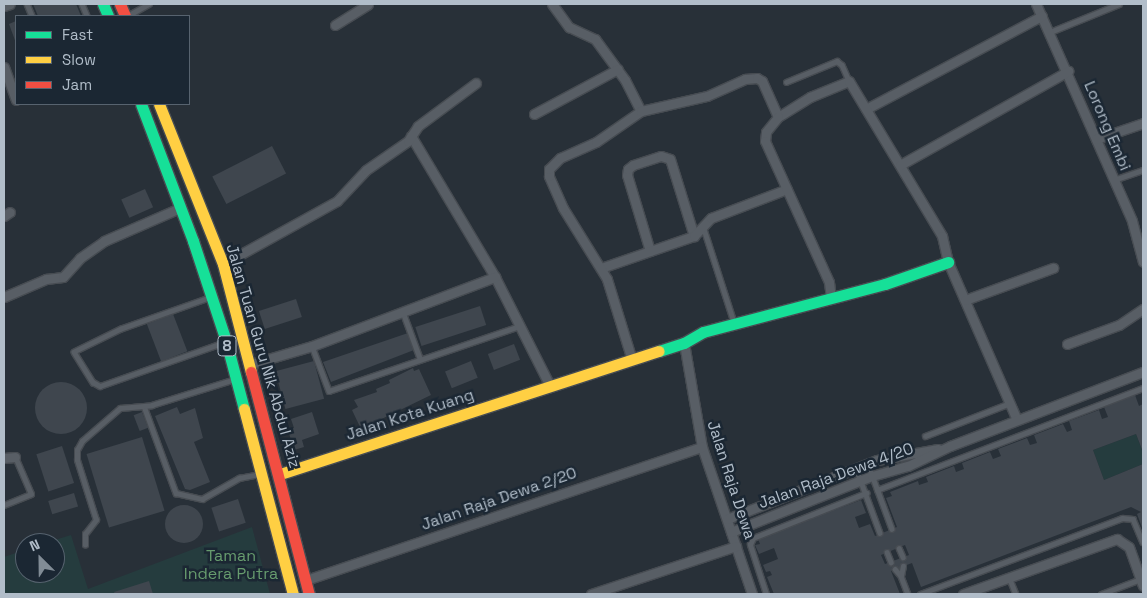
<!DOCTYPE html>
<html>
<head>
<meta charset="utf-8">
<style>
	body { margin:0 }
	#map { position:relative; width:1147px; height:598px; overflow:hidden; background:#283038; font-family:"Space Grotesk",sans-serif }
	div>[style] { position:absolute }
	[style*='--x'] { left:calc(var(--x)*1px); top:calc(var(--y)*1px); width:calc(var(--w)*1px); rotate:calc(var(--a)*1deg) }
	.green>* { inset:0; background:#253c3e }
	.building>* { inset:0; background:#3f464e; transform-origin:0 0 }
	.round { border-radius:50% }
	.roads { filter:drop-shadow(1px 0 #474c52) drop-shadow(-1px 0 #474c52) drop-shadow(0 1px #474c52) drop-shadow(0 -1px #474c52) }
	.lane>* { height:4.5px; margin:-2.25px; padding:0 2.25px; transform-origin:2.25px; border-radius:2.25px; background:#585e65 }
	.street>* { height:9px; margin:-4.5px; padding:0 4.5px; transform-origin:4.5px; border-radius:4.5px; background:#585e65 }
	.fast>* { height:11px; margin:-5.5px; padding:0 5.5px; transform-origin:5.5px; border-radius:5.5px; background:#16e098 }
	.slow>* { height:11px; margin:-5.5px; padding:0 5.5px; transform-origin:5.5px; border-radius:5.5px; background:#ffcf43 }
	.jam>* { height:11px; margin:-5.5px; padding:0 5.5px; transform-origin:5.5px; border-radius:5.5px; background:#f24e42 }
	span { translate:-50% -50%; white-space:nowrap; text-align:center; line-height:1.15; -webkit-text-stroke:5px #1b2733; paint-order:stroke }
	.shield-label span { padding:1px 4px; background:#1b2733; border:1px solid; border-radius:4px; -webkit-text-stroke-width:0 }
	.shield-label { font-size:15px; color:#b1bdc9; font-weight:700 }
	.street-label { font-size:16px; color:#b1bdc9 }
	.park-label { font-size:16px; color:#679c6e }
	.frame { position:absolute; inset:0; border:5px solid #b1bdc9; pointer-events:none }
	.legend { position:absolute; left:15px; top:15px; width:175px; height:90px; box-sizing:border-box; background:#1b2733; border:1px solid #57636f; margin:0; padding:6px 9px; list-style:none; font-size:15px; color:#b1bdc9 }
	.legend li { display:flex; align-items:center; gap:10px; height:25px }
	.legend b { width:25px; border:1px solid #57636f }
	.north { position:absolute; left:15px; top:533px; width:50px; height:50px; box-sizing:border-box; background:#1b2733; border:1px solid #57636f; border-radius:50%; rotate:337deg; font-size:14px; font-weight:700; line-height:20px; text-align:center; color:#b1bdc9 }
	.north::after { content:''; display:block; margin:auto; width:18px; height:22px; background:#818c96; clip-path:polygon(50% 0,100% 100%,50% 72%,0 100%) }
</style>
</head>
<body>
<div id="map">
	<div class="green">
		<i style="clip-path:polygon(1136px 434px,1143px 453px,1143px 464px,1104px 480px,1093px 450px)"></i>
		<i style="clip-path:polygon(252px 527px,270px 594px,4px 594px,4px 557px,25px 550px,25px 573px,55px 573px,55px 543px,45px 543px,71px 535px,88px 589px)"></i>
	</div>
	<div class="building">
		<i style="clip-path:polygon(33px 4px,76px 4px,81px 16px,38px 16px)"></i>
		<i style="clip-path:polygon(16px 21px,16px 43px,9px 24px)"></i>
		<i style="left:272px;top:146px;width:31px;height:67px;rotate:63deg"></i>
		<i style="left:145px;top:189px;width:20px;height:26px;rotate:66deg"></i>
		<i style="left:296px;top:299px;width:19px;height:39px;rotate:72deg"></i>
		<i style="left:480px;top:306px;width:20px;height:68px;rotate:72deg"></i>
		<i style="left:173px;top:314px;width:40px;height:28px;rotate:69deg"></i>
		<i style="clip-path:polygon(408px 333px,414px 350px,331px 382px,323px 362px)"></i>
		<i style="left:514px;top:344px;width:17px;height:28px;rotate:69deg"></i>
		<i style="left:314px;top:361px;width:39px;height:40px;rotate:75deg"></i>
		<i style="left:471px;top:361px;width:18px;height:28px;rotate:68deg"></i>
		<i style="clip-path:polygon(413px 368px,414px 371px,419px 369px,431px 395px,361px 429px,352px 410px,358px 407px,354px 400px,377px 392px,376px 389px,390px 383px,389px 380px)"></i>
		<i class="round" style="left:35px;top:382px;width:52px;height:52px"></i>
		<i style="clip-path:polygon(evenodd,1135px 395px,1139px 406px,1143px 404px,1143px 452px,1136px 434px,1093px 450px,1104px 480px,1143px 464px,1143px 530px,1137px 514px,1141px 512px,1131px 507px,921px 587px,912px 563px,891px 571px,900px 594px,774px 594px,767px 577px,772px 575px,770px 571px,766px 572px,763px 565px,778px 559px,774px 548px,759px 554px,755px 545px,760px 544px,758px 539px,861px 500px,866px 513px,855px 517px,859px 528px,870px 524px,875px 536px,897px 527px,886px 498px,892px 496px,890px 492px,918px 481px,919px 485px,928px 482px,926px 477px,954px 466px,956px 472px,964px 469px,962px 463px,990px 452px,993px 459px,1001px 456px,998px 449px,1027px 438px,1030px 445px,1037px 443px,1034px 435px,1063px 424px,1067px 432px,1072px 430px,1069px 421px,1099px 410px,1102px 419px,1108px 417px,1104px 407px,1135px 395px,905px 545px,909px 555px,885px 564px,881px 555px,905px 545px)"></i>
		<i style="clip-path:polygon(177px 407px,180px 414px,195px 408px,203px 438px,194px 442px,210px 482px,190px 490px,185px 489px,155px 416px)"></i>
		<i style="left:142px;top:412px;width:17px;height:9px;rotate:69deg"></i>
		<i style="clip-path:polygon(312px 412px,319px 434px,302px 440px,304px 447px,294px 450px,288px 430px,294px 428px,291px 419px)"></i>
		<i style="left:142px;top:437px;width:77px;height:58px;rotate:73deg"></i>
		<i style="left:62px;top:446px;width:39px;height:27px;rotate:72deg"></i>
		<i style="left:74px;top:493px;width:14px;height:27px;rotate:73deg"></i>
		<i style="left:238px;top:499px;width:25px;height:28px;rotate:72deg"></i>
		<i class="round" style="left:165px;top:505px;width:38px;height:38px"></i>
		<i style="clip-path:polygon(149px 581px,153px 594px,115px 594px,114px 592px)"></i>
	</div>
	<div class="roads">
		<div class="lane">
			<i style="--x:27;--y:4;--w:13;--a:67"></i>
			<i style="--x:82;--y:4;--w:13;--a:67"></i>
			<i style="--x:127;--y:16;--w:25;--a:-29"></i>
			<i style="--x:1050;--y:32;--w:74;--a:-22.1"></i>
			<i style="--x:786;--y:82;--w:55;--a:-22.4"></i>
			<i style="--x:837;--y:61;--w:6;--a:39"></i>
			<i style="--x:842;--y:65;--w:17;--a:66"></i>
			<i style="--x:1114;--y:180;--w:31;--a:-19"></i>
			<i style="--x:703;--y:226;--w:101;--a:72.1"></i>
			<i style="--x:209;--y:298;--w:93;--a:160.6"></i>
			<i style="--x:121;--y:329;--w:52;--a:153.9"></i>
			<i style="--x:74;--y:352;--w:36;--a:58"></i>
			<i style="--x:93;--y:382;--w:8;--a:30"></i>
			<i style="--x:100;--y:386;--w:133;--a:-19.4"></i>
			<i style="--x:403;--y:312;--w:49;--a:69.7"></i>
			<i style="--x:312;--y:346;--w:48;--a:69.3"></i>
			<i style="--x:329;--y:391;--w:202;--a:-18.8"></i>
			<i style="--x:144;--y:406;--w:93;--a:69.8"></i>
			<i style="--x:176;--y:493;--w:27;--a:13"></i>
			<i style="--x:202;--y:499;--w:43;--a:-29.6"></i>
			<i style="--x:239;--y:478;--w:20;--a:-11"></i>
			<i style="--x:925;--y:436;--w:91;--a:-21.2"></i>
			<i style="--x:868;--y:464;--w:69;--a:69.7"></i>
			<i style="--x:856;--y:468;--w:69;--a:69.7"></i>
			<i style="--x:877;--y:490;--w:285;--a:-21"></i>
			<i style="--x:4;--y:505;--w:29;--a:-22"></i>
			<i style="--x:31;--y:494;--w:40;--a:-113.4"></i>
			<i style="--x:85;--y:545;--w:11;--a:-90"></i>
			<i style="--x:85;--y:534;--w:18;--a:-52"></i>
			<i style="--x:96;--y:520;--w:63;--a:-107.6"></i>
			<i style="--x:77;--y:460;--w:10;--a:-90"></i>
			<i style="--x:77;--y:450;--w:10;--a:-61"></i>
			<i style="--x:82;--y:441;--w:50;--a:-41"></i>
			<i style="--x:120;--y:408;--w:32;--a:-5"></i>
			<i style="--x:152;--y:405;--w:87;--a:-17.4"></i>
			<i style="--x:899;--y:548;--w:10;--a:66"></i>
			<i style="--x:887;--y:552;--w:11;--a:68"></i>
			<i style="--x:895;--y:569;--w:9;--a:49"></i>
			<i style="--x:901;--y:576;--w:19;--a:69"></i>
			<i style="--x:901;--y:576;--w:10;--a:-79"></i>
			<i style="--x:1009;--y:577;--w:18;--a:68"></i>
			<i style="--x:766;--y:594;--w:52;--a:-108.1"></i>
			<i style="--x:750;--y:545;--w:8;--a:-67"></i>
			<i style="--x:753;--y:538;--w:122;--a:-21.7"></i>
			<i style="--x:920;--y:594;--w:216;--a:-20.6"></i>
			<i style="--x:1122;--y:518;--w:11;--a:5"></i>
			<i style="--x:1133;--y:519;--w:25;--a:67"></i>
			<i style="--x:1101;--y:594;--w:43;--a:-20.6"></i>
		</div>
		<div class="street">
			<i style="--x:552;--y:4;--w:29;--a:54"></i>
			<i style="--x:569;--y:27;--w:29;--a:25"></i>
			<i style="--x:595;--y:39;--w:51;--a:53.8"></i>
			<i style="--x:625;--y:80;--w:35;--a:63"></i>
			<i style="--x:1036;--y:4;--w:237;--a:66.1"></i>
			<i style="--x:1132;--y:221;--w:42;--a:75"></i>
			<i style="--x:4;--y:6;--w:6;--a:-18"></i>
			<i style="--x:335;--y:25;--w:39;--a:-32"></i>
			<i style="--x:4;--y:67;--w:35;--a:70"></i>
			<i style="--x:866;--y:109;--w:199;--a:-27.9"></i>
			<i style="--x:534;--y:114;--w:95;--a:-28.2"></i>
			<i style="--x:778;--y:117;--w:38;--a:-32"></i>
			<i style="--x:810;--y:97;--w:42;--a:-22.3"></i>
			<i style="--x:849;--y:81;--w:181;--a:59"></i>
			<i style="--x:942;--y:236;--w:27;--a:77"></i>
			<i style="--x:948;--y:262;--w:172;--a:66.4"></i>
			<i style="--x:411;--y:136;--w:164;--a:59.2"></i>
			<i style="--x:495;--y:277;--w:122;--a:63.2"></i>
			<i style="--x:1096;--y:139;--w:50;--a:-18.8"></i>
			<i style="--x:900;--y:165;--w:193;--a:-29.2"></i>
			<i style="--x:4;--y:216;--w:7;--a:-34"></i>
			<i style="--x:650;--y:251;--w:79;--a:-106.8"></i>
			<i style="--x:627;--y:175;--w:6;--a:-81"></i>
			<i style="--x:628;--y:169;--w:6;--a:-39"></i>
			<i style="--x:633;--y:165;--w:29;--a:-18"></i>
			<i style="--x:661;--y:156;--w:9;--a:18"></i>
			<i style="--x:670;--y:159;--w:81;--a:72.7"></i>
			<i style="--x:223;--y:264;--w:130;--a:-28.9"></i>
			<i style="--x:337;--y:201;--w:42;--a:-46.9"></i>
			<i style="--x:366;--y:170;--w:51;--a:-34.6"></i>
			<i style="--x:408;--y:141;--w:18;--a:-56"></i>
			<i style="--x:418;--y:126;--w:72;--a:-36.6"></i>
			<i style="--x:601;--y:268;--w:98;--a:-19"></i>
			<i style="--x:694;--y:236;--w:25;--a:-47"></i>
			<i style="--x:711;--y:218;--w:81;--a:-20.9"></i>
			<i style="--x:4;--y:297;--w:46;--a:-23.2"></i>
			<i style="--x:46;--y:279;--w:17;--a:-7"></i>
			<i style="--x:63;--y:277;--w:25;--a:-48"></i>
			<i style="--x:80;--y:258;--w:29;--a:-35"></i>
			<i style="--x:104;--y:241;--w:83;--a:-23.5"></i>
			<i style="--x:965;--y:300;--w:94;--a:-20"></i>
			<i style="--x:684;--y:343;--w:106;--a:80.2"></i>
			<i style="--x:702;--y:447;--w:155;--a:71.2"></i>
			<i style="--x:1067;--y:344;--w:55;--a:-20.1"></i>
			<i style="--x:1119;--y:325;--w:29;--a:-34"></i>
			<i style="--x:632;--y:360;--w:85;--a:-107.2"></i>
			<i style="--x:607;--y:279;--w:84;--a:-121.8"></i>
			<i style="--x:563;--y:208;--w:35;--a:-114"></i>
			<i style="--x:549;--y:176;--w:7;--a:-90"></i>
			<i style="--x:549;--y:169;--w:16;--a:-45"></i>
			<i style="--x:560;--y:158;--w:39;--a:-24"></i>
			<i style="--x:596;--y:142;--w:55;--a:-34.6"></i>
			<i style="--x:641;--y:111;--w:68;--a:-12.8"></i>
			<i style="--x:707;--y:96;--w:42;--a:-24.1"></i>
			<i style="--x:745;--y:79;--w:12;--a:-5"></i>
			<i style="--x:757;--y:78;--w:6;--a:31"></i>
			<i style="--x:762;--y:81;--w:39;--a:66"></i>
			<i style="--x:778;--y:117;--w:19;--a:129"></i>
			<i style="--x:766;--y:132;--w:9;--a:96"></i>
			<i style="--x:765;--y:141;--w:155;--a:65.6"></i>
			<i style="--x:829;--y:282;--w:16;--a:83"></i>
			<i style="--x:251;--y:364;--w:64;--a:-16.4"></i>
			<i style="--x:312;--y:346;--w:196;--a:-20.7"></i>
			<i style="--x:4;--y:458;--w:11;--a:-5"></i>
			<i style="--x:727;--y:519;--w:161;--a:-21.5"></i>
			<i style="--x:877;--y:460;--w:62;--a:-10.2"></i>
			<i style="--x:731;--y:532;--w:152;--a:-21.7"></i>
			<i style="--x:872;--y:476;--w:37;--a:-16"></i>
			<i style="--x:908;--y:466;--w:47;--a:-25.5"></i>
			<i style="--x:950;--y:446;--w:207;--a:-21"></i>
			<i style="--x:306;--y:580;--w:418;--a:-18.6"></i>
			<i style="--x:591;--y:594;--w:153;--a:-18.3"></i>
			<i style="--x:963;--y:594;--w:164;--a:-19.7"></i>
			<i style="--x:1117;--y:539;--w:14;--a:34"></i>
			<i style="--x:1129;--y:547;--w:41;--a:70.3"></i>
		</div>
		<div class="fast">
			<i style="--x:103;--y:4;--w:13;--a:67"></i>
			<i style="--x:141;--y:104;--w:147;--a:69.2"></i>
			<i style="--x:193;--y:241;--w:105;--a:71.7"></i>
			<i style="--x:226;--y:341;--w:70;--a:75.2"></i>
			<i style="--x:659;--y:351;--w:26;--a:-18"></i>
			<i style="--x:684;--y:343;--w:22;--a:-30"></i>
			<i style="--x:703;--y:332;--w:188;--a:-14.8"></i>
			<i style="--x:885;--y:284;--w:67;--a:-19.2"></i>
		</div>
		<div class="slow">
			<i style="--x:159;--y:104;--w:172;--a:68.2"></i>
			<i style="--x:223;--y:264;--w:112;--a:75.5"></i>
			<i style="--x:244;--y:409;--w:191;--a:75.2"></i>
			<i style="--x:280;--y:474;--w:398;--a:-18"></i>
		</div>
		<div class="jam">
			<i style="--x:120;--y:4;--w:13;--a:67"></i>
			<i style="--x:251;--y:372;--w:229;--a:75.4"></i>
		</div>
	</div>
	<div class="shield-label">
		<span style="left:227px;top:346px">8</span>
	</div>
	<div class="street-label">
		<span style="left:1107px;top:126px;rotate:67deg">Lorong Embi</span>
		<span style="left:263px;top:356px;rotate:74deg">Jalan Tuan Guru Nik Abdul Aziz</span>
		<span style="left:410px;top:415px;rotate:-18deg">Jalan Kota Kuang</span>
		<span style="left:836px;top:476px;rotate:-20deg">Jalan Raja Dewa 4/20</span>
		<span style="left:731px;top:480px;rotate:72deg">Jalan Raja Dewa</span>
		<span style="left:499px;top:499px;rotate:-19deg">Jalan Raja Dewa 2/20</span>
	</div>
	<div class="park-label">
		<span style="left:231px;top:565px">Taman<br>Indera Putra</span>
	</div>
	<div class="frame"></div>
	<ul class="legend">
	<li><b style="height:6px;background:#16e098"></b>Fast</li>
	<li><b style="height:6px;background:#ffcf43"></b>Slow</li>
	<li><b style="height:6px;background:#f24e42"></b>Jam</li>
	</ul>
	<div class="north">N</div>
</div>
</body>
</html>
